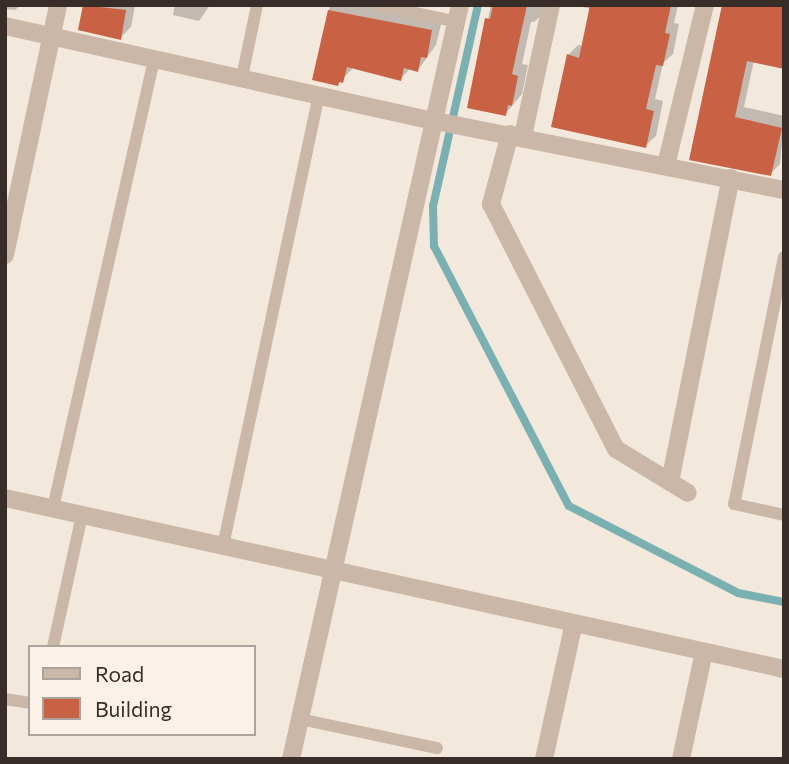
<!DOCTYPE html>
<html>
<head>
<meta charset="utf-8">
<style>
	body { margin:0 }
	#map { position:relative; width:789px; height:764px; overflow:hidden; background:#f3e8dc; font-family:Commissioner,sans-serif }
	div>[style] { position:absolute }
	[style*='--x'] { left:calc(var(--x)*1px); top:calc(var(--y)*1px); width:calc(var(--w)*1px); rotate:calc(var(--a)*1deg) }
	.shadow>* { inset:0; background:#0003 }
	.stream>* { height:8px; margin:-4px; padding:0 4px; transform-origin:4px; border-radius:4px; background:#7ab0b1 }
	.building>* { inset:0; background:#c96144 }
	.lane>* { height:12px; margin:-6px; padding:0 6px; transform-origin:6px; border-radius:6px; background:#cbb7a8 }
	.street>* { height:18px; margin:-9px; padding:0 9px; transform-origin:9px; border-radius:9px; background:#cbb7a8 }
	span { translate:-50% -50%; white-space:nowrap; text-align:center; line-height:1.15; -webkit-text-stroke:6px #faf2e9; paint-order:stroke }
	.frame { position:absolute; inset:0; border:7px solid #382d28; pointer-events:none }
	.legend { position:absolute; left:28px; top:645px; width:228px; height:91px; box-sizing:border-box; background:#faf2e9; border:2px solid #aca39c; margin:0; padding:9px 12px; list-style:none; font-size:21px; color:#382d28 }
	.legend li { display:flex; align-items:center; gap:14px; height:35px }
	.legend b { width:35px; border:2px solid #aca39c }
</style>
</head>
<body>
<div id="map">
	<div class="shadow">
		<i style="clip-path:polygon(5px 5px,21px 5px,15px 10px,5px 9px)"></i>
		<i style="clip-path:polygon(85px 5px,135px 5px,131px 27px,120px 38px)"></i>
		<i style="clip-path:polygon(175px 5px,210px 5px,199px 21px,173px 15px)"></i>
		<i style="clip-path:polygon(330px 5px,393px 5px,443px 16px,436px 45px,418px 70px,411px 68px,400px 79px,354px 67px,338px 84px,314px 79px)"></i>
		<i style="clip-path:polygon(491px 5px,546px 5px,545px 12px,534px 22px,531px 22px,522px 64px,528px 65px,522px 94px,505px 114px,469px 106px)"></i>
		<i style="clip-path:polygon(574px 5px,678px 5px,674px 23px,679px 24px,673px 54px,663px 63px,655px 99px,663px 101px,656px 136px,645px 146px,568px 55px,578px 45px,583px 46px,591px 9px)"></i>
		<i style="clip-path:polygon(724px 5px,754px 60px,744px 107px,784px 116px,780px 164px,770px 174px,692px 158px)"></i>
	</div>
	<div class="stream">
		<i style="--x:478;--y:5;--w:206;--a:102.6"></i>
		<i style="--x:433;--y:206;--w:40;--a:88.6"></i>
		<i style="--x:434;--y:246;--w:293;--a:62.6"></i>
		<i style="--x:569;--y:506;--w:190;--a:27.2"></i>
		<i style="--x:738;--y:593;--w:47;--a:11.1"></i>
	</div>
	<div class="building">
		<i style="clip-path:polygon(83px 5px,126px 10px,121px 40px,78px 30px)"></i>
		<i style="clip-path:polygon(493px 5px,527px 5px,512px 74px,518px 76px,512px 106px,508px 105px,506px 116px,467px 108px,485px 18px,490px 19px)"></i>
		<i style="clip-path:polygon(590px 5px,671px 5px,665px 33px,670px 34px,663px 66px,656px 65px,646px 109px,654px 111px,646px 148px,551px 127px,567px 54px,579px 58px)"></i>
		<i style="clip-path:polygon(722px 5px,784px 5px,784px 69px,747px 61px,735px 117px,782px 128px,771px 176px,689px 160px)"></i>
		<i style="clip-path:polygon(328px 10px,432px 30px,427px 58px,421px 57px,418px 72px,404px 68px,401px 81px,347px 67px,343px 83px,339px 82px,338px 86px,312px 80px)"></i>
	</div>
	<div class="lane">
		<i style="--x:378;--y:5;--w:81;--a:12.1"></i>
		<i style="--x:242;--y:77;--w:74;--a:-78.2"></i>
		<i style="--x:784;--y:257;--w:252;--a:101.4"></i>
		<i style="--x:734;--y:504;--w:51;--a:12.4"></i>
		<i style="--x:53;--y:508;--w:460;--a:-77.3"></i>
		<i style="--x:223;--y:546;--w:462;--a:-78"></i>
		<i style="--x:53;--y:647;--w:135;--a:-77.6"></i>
		<i style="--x:5;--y:699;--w:25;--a:9"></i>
		<i style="--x:300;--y:719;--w:140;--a:12"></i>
	</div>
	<div class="street">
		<i style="--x:5;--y:26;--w:440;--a:12.5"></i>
		<i style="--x:435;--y:121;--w:356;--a:11.2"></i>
		<i style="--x:510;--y:134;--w:73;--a:105.2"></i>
		<i style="--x:491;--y:204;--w:275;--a:63"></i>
		<i style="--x:616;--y:449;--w:84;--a:31.4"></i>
		<i style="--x:523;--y:136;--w:134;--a:-77.9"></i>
		<i style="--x:666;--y:165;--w:165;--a:-76.3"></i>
		<i style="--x:5;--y:255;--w:256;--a:-78"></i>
		<i style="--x:670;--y:482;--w:310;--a:-78.7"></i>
		<i style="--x:5;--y:498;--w:798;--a:12.38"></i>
		<i style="--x:291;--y:759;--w:773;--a:-77.37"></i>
		<i style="--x:544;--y:759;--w:139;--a:-77.6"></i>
		<i style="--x:681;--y:759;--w:109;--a:-77.9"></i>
	</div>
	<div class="frame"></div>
	<ul class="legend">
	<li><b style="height:9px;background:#cbb7a8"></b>Road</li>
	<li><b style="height:19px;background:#c96144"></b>Building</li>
	</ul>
</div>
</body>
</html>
